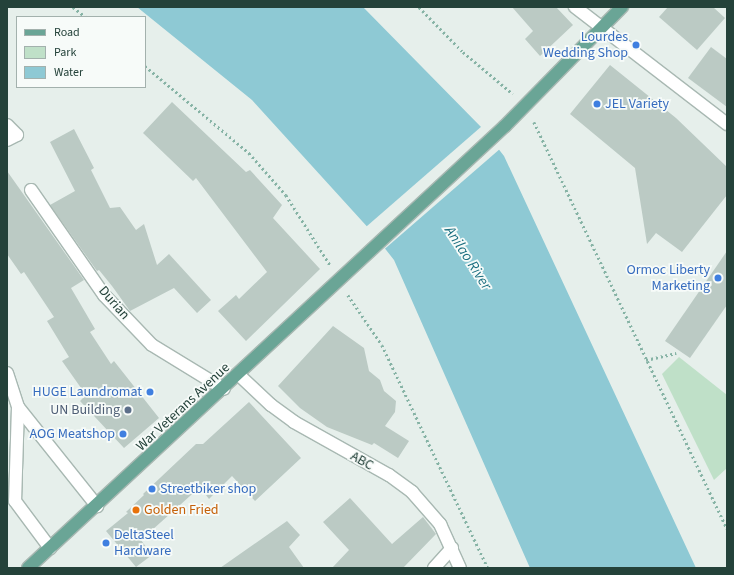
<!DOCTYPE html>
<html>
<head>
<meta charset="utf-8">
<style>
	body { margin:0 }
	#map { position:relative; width:734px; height:575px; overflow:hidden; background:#e6efeb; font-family:"Source Sans 3",sans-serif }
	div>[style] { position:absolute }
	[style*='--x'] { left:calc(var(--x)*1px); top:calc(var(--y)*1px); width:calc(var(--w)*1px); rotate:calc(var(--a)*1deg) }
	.green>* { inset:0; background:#bfe0c8 }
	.water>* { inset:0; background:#8ec9d4 }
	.pier>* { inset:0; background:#e6efeb; transform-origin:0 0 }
	.building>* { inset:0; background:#bbcac4 }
	.path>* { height:2.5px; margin-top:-1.25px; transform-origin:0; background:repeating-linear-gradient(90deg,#86b3a5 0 2px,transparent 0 5px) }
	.roads { filter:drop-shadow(1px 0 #a8b8b2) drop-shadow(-1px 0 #a8b8b2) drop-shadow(0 1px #a8b8b2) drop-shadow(0 -1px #a8b8b2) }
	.minor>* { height:12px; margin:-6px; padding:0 6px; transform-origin:6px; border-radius:6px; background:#fff }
	.major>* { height:12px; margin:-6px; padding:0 6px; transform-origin:6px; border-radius:6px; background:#6aa596 }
	.dots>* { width:11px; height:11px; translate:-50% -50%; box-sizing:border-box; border:2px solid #f7fbf9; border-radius:50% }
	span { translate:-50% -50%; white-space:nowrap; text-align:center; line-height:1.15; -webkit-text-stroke:3.5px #f7fbf9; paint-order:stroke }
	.shop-label { font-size:14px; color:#366cbe }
	.right { translate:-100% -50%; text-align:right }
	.left { translate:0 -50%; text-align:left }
	.street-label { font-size:14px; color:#24423a }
	.service-label { font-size:14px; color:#4e5e75 }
	.food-label { font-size:14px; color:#c56008 }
	.water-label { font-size:15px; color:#1c6f80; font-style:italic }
	.frame { position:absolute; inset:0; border:8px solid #24423a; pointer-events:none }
	.legend { position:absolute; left:16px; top:16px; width:130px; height:72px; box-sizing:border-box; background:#f7fbf9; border:1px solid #a3b1ad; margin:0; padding:5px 7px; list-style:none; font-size:12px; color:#24423a }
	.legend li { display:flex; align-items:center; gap:8px; height:20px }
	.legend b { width:20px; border:1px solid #a3b1ad }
</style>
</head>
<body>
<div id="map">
	<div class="green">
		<i style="clip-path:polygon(679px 357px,727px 395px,727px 468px,714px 480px,662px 374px)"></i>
	</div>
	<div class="water">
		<i style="clip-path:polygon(137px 7px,363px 7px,482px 128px,504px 156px,696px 568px,530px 568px,394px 260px,372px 232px,252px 100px)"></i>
	</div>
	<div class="pier">
		<i style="left:482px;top:126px;width:29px;height:155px;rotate:49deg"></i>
	</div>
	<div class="building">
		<i style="clip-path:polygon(512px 7px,556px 7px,573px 25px,540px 56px,525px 39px,533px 31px)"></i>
		<i style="clip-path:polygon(668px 7px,713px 7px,725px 18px,697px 50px,659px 17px)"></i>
		<i style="clip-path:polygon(711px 47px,727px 59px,727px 107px,688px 78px)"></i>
		<i style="clip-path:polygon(610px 65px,676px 118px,727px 167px,727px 195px,682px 252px,656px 233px,647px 244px,635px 168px,570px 114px)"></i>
		<i style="clip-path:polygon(172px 102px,246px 172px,250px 170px,282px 205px,273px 218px,320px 269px,246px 341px,218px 311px,236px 295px,239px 299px,267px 272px,196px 178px,193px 181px,143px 133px)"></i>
		<i style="clip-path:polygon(74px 129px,94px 168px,91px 170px,110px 208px,120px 207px,136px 230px,144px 224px,157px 265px,169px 254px,211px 300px,197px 313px,174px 288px,130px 311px,112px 286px,99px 270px,97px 271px,50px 205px,75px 191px,50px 142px)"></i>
		<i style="clip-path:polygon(7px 171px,84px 280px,71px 288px,95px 329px,90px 332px,111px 364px,114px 361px,159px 418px,124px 448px,80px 401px,86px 395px,62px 361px,69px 357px,47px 321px,54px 317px,24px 272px,21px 274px,7px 254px)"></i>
		<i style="clip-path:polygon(727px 251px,727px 305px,690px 358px,665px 341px)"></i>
		<i style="clip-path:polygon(333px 326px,364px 348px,369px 371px,380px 380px,384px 391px,396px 401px,395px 412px,385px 426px,409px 441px,398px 458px,374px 443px,372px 445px,327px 427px,300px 408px,278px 386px)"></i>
		<i style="clip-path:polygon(249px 402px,301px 458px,255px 501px,232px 476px,209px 499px,200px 487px,141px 540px,152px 555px,136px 567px,106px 531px,128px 513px,126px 512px,144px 495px,143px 494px,196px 444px,203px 444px)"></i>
		<i style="clip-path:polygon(350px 498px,392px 544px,423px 517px,436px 534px,403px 568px,332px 568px,349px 550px,323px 522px)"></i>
		<i style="clip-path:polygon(287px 521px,300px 535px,289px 547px,304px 568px,220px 568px)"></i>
	</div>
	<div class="path">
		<i style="--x:73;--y:7;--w:16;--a:38"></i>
		<i style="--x:419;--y:7;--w:63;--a:45.6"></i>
		<i style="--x:463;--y:52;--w:65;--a:40"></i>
		<i style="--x:145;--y:66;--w:136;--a:39.9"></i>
		<i style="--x:249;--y:153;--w:56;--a:48.6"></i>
		<i style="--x:286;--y:195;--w:83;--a:57.8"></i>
		<i style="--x:534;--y:122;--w:450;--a:64.6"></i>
		<i style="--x:348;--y:295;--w:60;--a:55.8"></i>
		<i style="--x:382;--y:345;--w:247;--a:64.6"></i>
		<i style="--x:646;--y:360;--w:31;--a:-13"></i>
	</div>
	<div class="roads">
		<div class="minor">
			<i style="--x:575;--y:7;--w:192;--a:37.6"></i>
			<i style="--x:7;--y:125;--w:14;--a:45"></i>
			<i style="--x:17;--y:135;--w:11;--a:153"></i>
			<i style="--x:31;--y:190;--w:128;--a:55.2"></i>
			<i style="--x:104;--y:295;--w:69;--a:46.2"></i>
			<i style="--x:152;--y:345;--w:84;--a:31.4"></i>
			<i style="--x:7;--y:373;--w:36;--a:72"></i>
			<i style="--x:18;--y:407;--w:94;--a:91.8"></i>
			<i style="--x:15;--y:501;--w:59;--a:53.3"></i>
			<i style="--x:239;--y:375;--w:44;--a:43.2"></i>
			<i style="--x:271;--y:405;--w:29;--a:36"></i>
			<i style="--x:294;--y:422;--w:109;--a:29.2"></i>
			<i style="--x:389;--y:475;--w:29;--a:36"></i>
			<i style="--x:412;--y:492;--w:43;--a:48.8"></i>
			<i style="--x:440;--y:524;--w:48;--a:65.6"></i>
			<i style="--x:18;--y:407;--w:127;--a:51.4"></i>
			<i style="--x:434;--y:568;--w:27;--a:-48"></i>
		</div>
		<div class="major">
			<i style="--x:28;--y:568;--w:650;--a:-42.82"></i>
			<i style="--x:505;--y:126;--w:167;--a:-45.5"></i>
		</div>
	</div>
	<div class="dots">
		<i style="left:636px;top:45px;background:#3f7fe0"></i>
		<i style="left:597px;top:104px;background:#3f7fe0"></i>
		<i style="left:718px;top:278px;background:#3f7fe0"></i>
		<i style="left:150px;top:392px;background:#3f7fe0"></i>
		<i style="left:128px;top:410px;background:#5c6f8a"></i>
		<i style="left:123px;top:434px;background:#3f7fe0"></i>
		<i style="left:152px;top:489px;background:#3f7fe0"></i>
		<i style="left:136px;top:510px;background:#e8710a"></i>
		<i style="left:106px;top:543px;background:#3f7fe0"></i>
	</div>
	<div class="shop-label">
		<span class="right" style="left:628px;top:45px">Lourdes<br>Wedding Shop</span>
		<span class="left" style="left:605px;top:104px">JEL Variety</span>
		<span class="right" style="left:710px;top:278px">Ormoc Liberty<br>Marketing</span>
		<span class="right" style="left:142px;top:392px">HUGE Laundromat</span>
		<span class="right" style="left:115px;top:434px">AOG Meatshop</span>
		<span class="left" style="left:160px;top:489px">Streetbiker shop</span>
		<span class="left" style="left:114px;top:543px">DeltaSteel<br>Hardware</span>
	</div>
	<div class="street-label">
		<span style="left:114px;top:303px;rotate:49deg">Durian</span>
		<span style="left:183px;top:407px;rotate:-43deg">War Veterans Avenue</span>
		<span style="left:362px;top:461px;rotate:29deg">ABC</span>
	</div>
	<div class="service-label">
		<span class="right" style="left:120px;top:410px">UN Building</span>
	</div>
	<div class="food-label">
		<span class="left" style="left:144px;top:510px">Golden Fried</span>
	</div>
	<div class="water-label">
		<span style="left:468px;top:258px;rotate:57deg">Anilao River</span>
	</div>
	<div class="frame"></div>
	<ul class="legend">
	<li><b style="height:5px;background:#6aa596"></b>Road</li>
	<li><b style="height:11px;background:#bfe0c8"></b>Park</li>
	<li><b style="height:11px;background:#8ec9d4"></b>Water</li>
	</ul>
</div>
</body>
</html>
